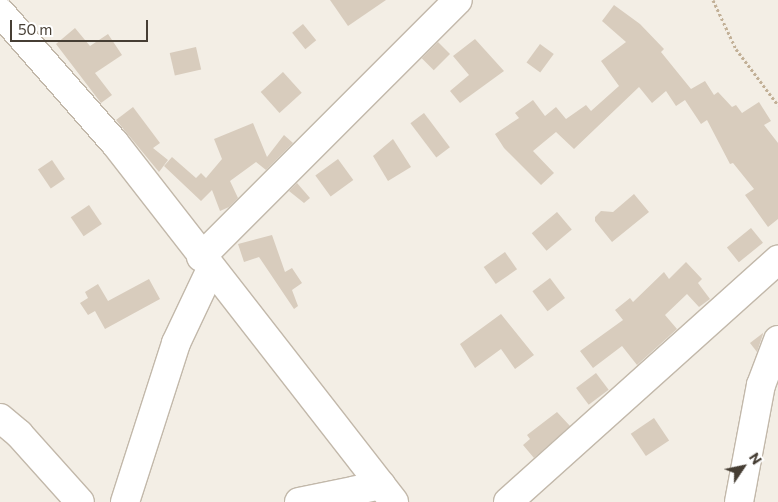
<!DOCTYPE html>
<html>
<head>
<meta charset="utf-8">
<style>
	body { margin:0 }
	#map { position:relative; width:778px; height:502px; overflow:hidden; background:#f3eee5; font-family:Commissioner,sans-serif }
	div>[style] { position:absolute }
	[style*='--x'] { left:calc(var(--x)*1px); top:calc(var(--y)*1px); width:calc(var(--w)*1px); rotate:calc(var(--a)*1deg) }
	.building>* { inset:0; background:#d8ccbd; transform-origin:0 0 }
	.path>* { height:3px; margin-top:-1.5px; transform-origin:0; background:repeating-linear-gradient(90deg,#c2b097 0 2.5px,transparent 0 5px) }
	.roads { filter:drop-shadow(1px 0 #c2b8aa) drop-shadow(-1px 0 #c2b8aa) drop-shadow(0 1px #c2b8aa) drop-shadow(0 -1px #c2b8aa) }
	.minor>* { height:28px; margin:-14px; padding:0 14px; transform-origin:14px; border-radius:14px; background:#fff }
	span { translate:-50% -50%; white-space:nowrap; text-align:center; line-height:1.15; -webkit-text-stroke:4px #fff; paint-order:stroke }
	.north { position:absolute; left:718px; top:442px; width:50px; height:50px; -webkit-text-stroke:4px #fff; paint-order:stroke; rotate:56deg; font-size:14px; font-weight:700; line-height:20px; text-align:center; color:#463e34 }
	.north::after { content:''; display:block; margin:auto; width:18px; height:22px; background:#463e34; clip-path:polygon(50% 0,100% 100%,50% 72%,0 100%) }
	.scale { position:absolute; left:10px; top:20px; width:138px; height:22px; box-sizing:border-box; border:2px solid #463e34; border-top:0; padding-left:6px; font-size:15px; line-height:18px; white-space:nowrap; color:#463e34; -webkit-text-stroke:4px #fff; paint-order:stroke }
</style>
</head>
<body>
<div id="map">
	<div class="building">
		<i style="clip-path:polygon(330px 0,386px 0,348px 26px)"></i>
		<i style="clip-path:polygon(614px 5px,640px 24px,664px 49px,661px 52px,691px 89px,705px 81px,714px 95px,718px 92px,732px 107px,736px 105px,742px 113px,759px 102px,771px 121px,764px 125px,778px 143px,778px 219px,768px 227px,745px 195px,754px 189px,733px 163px,730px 164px,707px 120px,701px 124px,685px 100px,676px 106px,666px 91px,652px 103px,639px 87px,574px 149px,556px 132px,533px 151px,554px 173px,541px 185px,504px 148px,495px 134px,519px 118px,515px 113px,533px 100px,545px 116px,556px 107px,566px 119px,586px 105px,591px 111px,619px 86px,601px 61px,626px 42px,602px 21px)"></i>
		<i style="left:303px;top:24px;width:21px;height:14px;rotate:51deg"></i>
		<i style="clip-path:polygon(75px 28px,90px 46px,108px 34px,122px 55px,95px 73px,112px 95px,101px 103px,56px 44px)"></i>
		<i style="clip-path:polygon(475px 39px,504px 71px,460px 103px,450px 91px,469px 75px,453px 56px)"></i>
		<i style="left:438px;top:42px;width:17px;height:23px;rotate:45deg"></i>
		<i style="left:540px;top:44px;width:17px;height:23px;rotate:36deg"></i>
		<i style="left:196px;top:47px;width:23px;height:27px;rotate:77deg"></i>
		<i style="left:283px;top:72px;width:28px;height:30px;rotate:48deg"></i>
		<i style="clip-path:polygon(133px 107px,160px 143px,153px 148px,168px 160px,159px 172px,116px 120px)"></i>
		<i style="left:424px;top:113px;width:43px;height:17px;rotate:53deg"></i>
		<i style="clip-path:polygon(253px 123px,267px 157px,284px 135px,293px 143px,266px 170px,256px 162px,230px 181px,238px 198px,229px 207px,220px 211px,212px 190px,201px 201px,164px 166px,172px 157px,196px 178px,201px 173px,206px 178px,222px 159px,214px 139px)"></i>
		<i style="clip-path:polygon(393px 139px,411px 167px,388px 181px,373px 156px)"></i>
		<i style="left:338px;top:159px;width:26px;height:28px;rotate:54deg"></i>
		<i style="left:52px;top:160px;width:23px;height:17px;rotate:56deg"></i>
		<i style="clip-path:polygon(297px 183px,310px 198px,304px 203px,289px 191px)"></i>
		<i style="clip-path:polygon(634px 194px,649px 212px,612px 242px,595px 221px,595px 217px,601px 211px,613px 212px)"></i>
		<i style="left:89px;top:205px;width:23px;height:22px;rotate:56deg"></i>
		<i style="left:557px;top:212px;width:23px;height:33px;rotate:50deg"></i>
		<i style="left:751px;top:228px;width:19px;height:31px;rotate:51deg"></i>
		<i style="clip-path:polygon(272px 235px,285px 272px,292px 268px,302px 283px,292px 290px,298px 306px,294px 309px,259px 257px,244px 262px,238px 244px)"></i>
		<i style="left:505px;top:252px;width:21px;height:26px;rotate:55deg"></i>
		<i style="clip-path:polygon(686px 262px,702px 279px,698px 283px,710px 299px,699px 307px,687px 294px,665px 315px,677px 329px,637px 365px,622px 346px,593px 368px,580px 351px,623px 320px,615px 310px,630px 298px,633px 302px,664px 272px,669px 279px)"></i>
		<i style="left:550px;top:278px;width:25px;height:22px;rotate:53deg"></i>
		<i style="clip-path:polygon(149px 279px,160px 299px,105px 329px,95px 311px,88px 315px,80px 303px,88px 298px,85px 292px,98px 284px,108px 301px)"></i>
		<i style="clip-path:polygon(501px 314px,534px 355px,515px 369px,501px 349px,475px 368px,460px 344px)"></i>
		<i style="clip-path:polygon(763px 333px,763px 334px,757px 352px,750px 343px)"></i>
		<i style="left:596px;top:373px;width:21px;height:25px;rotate:53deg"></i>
		<i style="clip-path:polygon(557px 412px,570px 426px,534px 458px,523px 445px,530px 439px,527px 435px)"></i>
		<i style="left:654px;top:418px;width:27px;height:28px;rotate:56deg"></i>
	</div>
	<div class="path">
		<i style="--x:713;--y:0;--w:54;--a:64.9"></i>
		<i style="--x:736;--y:49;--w:70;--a:53.1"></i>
	</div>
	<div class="roads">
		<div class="minor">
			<i style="--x:0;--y:12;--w:173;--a:48.8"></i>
			<i style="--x:114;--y:142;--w:456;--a:52.1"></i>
			<i style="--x:201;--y:257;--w:363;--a:-45"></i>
			<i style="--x:0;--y:418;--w:25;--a:40"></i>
			<i style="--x:19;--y:434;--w:91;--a:48.1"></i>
			<i style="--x:125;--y:502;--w:167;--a:-72.2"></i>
			<i style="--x:176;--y:343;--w:82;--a:-64.7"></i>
			<i style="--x:299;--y:502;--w:84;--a:-11.7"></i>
			<i style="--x:508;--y:502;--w:363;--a:-41.9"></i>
			<i style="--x:739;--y:502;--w:119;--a:-79.4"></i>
			<i style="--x:761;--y:385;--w:48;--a:-69.3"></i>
		</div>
	</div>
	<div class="north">N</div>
	<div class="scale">50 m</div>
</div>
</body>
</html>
